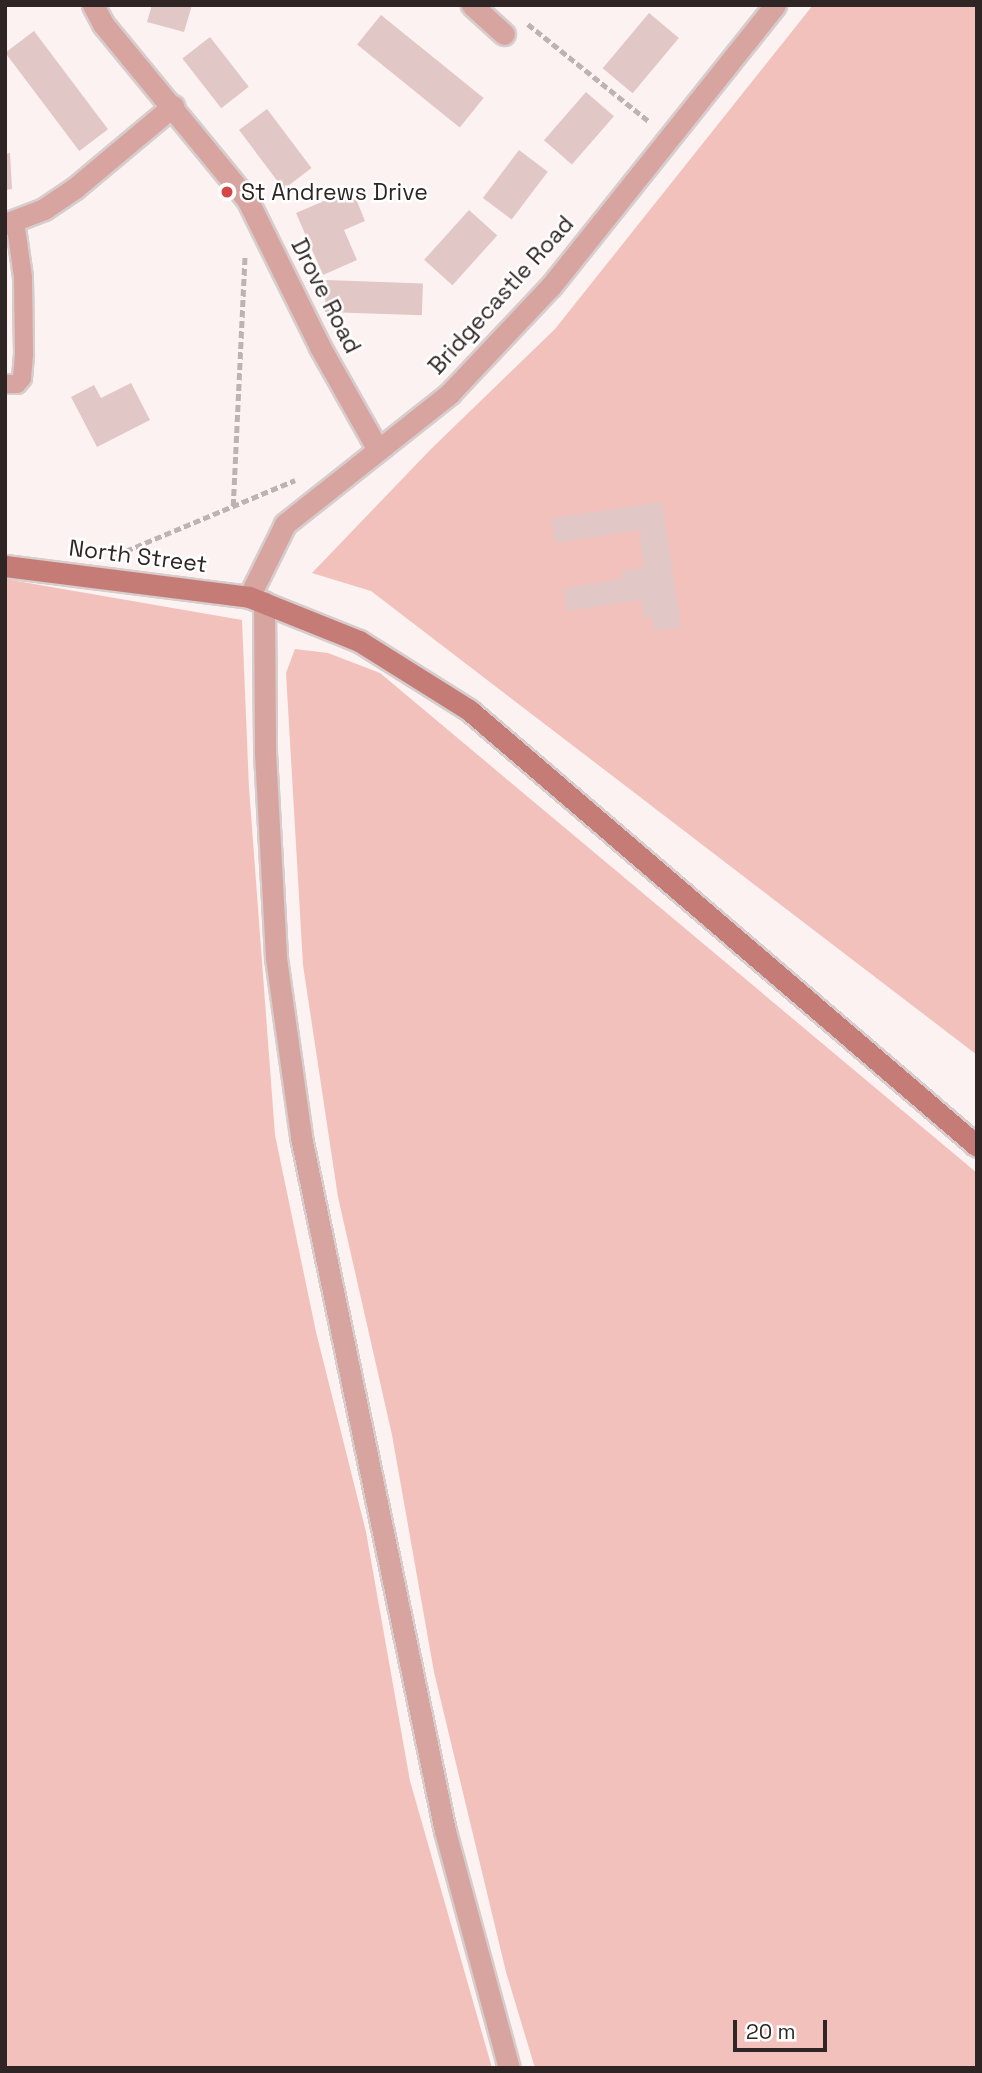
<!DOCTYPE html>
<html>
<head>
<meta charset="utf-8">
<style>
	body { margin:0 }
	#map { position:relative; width:982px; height:2073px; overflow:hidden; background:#fcf2f1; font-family:"Space Grotesk",sans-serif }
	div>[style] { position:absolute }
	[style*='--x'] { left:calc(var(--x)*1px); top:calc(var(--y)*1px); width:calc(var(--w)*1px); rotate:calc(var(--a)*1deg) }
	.green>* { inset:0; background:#f2c1bc }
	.building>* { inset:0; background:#e1c7c5; transform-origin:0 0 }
	.path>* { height:4.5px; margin-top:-2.25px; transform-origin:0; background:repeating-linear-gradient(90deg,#bdb3b2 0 7px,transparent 0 10.5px) }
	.roads { filter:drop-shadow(2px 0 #d7cdcc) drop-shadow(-2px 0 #d7cdcc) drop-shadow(0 2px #d7cdcc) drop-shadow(0 -2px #d7cdcc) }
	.service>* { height:18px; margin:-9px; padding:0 9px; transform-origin:9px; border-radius:9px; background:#d7a4a0 }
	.minor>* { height:21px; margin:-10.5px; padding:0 10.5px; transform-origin:10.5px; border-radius:10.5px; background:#d7a4a0 }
	.tertiary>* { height:21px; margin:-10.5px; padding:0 10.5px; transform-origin:10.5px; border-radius:10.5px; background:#d7a4a0 }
	.secondary>* { height:21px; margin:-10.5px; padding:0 10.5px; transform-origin:10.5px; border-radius:10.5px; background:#c57c76 }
	.dots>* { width:19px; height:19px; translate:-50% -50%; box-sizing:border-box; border:4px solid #fff; border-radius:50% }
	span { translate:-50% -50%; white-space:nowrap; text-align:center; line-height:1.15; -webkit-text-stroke:5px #fff; paint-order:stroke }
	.poi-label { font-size:23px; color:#2f2524 }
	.left { translate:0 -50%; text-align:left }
	.street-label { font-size:23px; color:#2f2524 }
	.frame { position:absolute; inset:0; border:7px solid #2f2524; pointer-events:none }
	.scale { position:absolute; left:733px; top:2020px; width:94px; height:32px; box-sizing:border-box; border:4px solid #2f2524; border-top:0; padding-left:9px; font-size:21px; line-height:24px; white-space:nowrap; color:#2f2524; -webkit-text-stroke:5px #fff; paint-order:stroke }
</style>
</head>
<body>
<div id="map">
	<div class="green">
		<i style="clip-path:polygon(813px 5px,977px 5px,977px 1055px,371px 591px,312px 573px,431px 449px,555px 329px)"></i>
		<i style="clip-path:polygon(5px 579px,242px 620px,249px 788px,275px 1135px,316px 1332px,366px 1532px,410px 1781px,492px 2068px,5px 2068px)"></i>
		<i style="clip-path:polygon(295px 649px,328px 653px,380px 673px,977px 1173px,977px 2068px,535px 2068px,506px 1972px,434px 1672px,392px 1435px,338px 1197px,303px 965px,286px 673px)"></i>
	</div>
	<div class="building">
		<i style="clip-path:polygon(152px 5px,192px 5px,184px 32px,147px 22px)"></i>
		<i style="left:649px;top:13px;width:39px;height:72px;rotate:40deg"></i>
		<i style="left:381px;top:15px;width:132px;height:38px;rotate:39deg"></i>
		<i style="left:34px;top:31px;width:123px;height:36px;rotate:53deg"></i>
		<i style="left:210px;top:37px;width:63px;height:35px;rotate:52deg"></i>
		<i style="left:586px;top:92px;width:37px;height:64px;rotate:41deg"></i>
		<i style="left:267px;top:109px;width:74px;height:35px;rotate:53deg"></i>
		<i style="left:519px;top:150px;width:36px;height:60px;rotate:37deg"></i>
		<i style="clip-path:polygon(10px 153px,12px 189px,5px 190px,5px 154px)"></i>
		<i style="clip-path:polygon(352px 189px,365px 221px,344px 230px,357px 260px,323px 275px,296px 213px)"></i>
		<i style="left:469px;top:210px;width:38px;height:67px;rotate:42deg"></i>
		<i style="left:326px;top:280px;width:97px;height:32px;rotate:2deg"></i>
		<i style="clip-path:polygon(131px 383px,150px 420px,97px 447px,71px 397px,94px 385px,101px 398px)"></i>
		<i style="clip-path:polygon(662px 502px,681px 627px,654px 631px,652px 616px,643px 618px,641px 600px,567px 611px,563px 588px,622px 579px,621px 571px,644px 568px,639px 530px,555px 543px,552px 518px)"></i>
	</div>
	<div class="path">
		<i style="--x:528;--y:24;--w:156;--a:38.8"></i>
		<i style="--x:233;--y:506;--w:250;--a:-87.3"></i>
		<i style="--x:116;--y:555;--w:194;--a:-22.7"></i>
	</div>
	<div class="roads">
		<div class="service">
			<i style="--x:5;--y:384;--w:12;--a:0"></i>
			<i style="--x:17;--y:384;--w:8;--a:-50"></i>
			<i style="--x:22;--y:378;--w:25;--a:-85"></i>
			<i style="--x:24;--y:353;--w:76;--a:-90.8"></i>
			<i style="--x:23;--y:277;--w:57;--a:-98.1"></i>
		</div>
		<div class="minor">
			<i style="--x:472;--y:5;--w:43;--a:42.2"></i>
			<i style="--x:5;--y:224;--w:42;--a:-21"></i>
			<i style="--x:44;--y:209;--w:37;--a:-34"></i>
			<i style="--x:75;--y:188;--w:128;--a:-39.9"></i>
			<i style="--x:264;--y:602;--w:151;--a:89.6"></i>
			<i style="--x:265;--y:753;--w:205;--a:86.9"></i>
			<i style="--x:276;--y:958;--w:181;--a:82"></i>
			<i style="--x:301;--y:1137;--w:709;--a:78.28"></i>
			<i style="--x:445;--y:1831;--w:245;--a:74.9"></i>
		</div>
		<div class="tertiary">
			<i style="--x:93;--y:5;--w:21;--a:62"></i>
			<i style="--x:103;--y:24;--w:227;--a:50.6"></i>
			<i style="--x:247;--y:199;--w:165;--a:63.7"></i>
			<i style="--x:320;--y:347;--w:118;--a:60.6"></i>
			<i style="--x:249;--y:597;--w:81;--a:-63.7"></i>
			<i style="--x:285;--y:524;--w:211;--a:-38.4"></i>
			<i style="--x:450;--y:393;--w:147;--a:-46.7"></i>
			<i style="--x:551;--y:286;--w:359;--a:-51.4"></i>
		</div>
		<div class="secondary">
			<i style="--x:5;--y:566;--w:246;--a:7.2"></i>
			<i style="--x:249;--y:597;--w:118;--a:21.8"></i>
			<i style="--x:359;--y:641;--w:130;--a:32.1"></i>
			<i style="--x:469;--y:710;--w:669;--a:40.64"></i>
		</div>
	</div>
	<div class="dots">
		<i style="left:227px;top:192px;background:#d54646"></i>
	</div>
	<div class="poi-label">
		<span class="left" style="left:241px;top:192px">St Andrews Drive</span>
	</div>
	<div class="street-label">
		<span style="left:501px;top:295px;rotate:-48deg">Bridgecastle Road</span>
		<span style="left:326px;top:296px;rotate:63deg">Drove Road</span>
		<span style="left:138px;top:556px;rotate:7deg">North Street</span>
	</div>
	<div class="frame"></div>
	<div class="scale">20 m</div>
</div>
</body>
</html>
